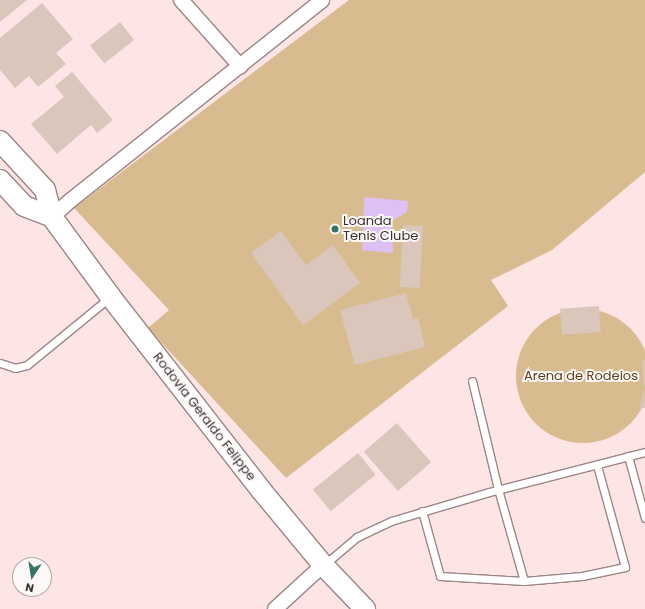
<!DOCTYPE html>
<html>
<head>
<meta charset="utf-8">
<style>
	body { margin:0 }
	#map { position:relative; width:645px; height:609px; overflow:hidden; background:#fde5e6; font-family:Poppins,sans-serif }
	div>[style] { position:absolute }
	[style*='--x'] { left:calc(var(--x)*1px); top:calc(var(--y)*1px); width:calc(var(--w)*1px); rotate:calc(var(--a)*1deg) }
	.green>* { inset:0; background:#d8bb8e }
	.round { border-radius:50% }
	.water>* { inset:0; background:#dec1f4 }
	.building>* { inset:0; background:#dbc6bc; transform-origin:0 0 }
	.roads { filter:drop-shadow(1px 0 #9b8586) drop-shadow(-1px 0 #9b8586) drop-shadow(0 1px #9b8586) drop-shadow(0 -1px #9b8586) }
	.lane>* { height:7px; margin:-3.5px; padding:0 3.5px; transform-origin:3.5px; border-radius:3.5px; background:#fff }
	.street>* { height:14px; margin:-7px; padding:0 7px; transform-origin:7px; border-radius:7px; background:#fff }
	.secondary>* { height:20px; margin:-10px; padding:0 10px; transform-origin:10px; border-radius:10px; background:#fff }
	.dots>* { width:11px; height:11px; translate:-50% -50%; box-sizing:border-box; border:2px solid #fdf8f8; border-radius:50% }
	span { translate:-50% -50%; white-space:nowrap; text-align:center; line-height:1.15; -webkit-text-stroke:4px #fdf8f8; paint-order:stroke }
	.poi-label { font-size:13px; color:#3a3131 }
	.left { translate:0 -50%; text-align:left }
	.park-label { font-size:13px; color:#59421a }
	.street-label { font-size:13px; color:#3a3131 }
	.north { position:absolute; left:12px; top:557px; width:40px; height:40px; box-sizing:border-box; background:#fdf8f8; border:1px solid #afa8a8; border-radius:50%; rotate:192deg; font-size:11px; font-weight:700; line-height:16px; text-align:center; color:#3a3131 }
	.north::after { content:''; display:block; margin:auto; width:14px; height:18px; background:#347565; clip-path:polygon(50% 0,100% 100%,50% 72%,0 100%) }
</style>
</head>
<body>
<div id="map">
	<div class="green">
		<i style="clip-path:polygon(349px 0,645px 0,645px 172px,552px 250px,491px 280px,508px 306px,286px 478px,148px 328px,169px 310px,74px 208px)"></i>
		<i class="round" style="left:516px;top:309px;width:134px;height:134px"></i>
	</div>
	<div class="water">
		<i style="clip-path:polygon(364px 197px,408px 201px,407px 212px,392px 221px,393px 253px,362px 250px)"></i>
	</div>
	<div class="building">
		<i style="clip-path:polygon(0 0,27px 0,0 22px)"></i>
		<i style="clip-path:polygon(42px 3px,73px 39px,56px 53px,66px 64px,38px 87px,29px 76px,15px 88px,0 70px,0 38px)"></i>
		<i style="left:120px;top:22px;width:23px;height:38px;rotate:52deg"></i>
		<i style="clip-path:polygon(72px 72px,113px 120px,97px 133px,91px 125px,57px 154px,31px 124px,64px 97px,55px 86px)"></i>
		<i style="left:403px;top:225px;width:20px;height:62px;rotate:3deg"></i>
		<i style="clip-path:polygon(281px 231px,306px 265px,333px 245px,360px 283px,303px 325px,251px 253px)"></i>
		<i style="clip-path:polygon(406px 293px,413px 319px,418px 318px,425px 347px,355px 365px,340px 310px)"></i>
		<i style="left:599px;top:306px;width:26px;height:39px;rotate:86deg"></i>
		<i style="clip-path:polygon(645px 360px,645px 387px,644px 387px,642px 361px)"></i>
		<i style="clip-path:polygon(644px 388px,645px 408px,640px 408px)"></i>
		<i style="left:397px;top:423px;width:52px;height:44px;rotate:49deg"></i>
		<i style="left:358px;top:453px;width:28px;height:58px;rotate:51deg"></i>
	</div>
	<div class="roads">
		<div class="lane">
			<i style="--x:0;--y:363;--w:16;--a:18"></i>
			<i style="--x:15;--y:368;--w:12;--a:-14"></i>
			<i style="--x:27;--y:365;--w:107;--a:-39.3"></i>
			<i style="--x:628;--y:456;--w:64;--a:74.7"></i>
			<i style="--x:422;--y:511;--w:67;--a:74.5"></i>
			<i style="--x:440;--y:576;--w:84;--a:3.4"></i>
			<i style="--x:524;--y:581;--w:96;--a:-105.8"></i>
			<i style="--x:498;--y:489;--w:111;--a:-103.5"></i>
			<i style="--x:325;--y:564;--w:42;--a:-40.2"></i>
			<i style="--x:357;--y:537;--w:38;--a:-25"></i>
			<i style="--x:391;--y:521;--w:102;--a:-16.5"></i>
			<i style="--x:489;--y:492;--w:161;--a:-14.4"></i>
			<i style="--x:524;--y:581;--w:58;--a:-4.9"></i>
			<i style="--x:582;--y:576;--w:44;--a:-11.8"></i>
			<i style="--x:625;--y:567;--w:106;--a:-105.4"></i>
		</div>
		<div class="street">
			<i style="--x:181;--y:0;--w:89;--a:48.2"></i>
			<i style="--x:52;--y:217;--w:25;--a:-42"></i>
			<i style="--x:71;--y:200;--w:321;--a:-38.5"></i>
			<i style="--x:275;--y:609;--w:65;--a:-42.5"></i>
		</div>
		<div class="secondary">
			<i style="--x:0;--y:141;--w:67;--a:47.4"></i>
			<i style="--x:45;--y:190;--w:28;--a:75"></i>
			<i style="--x:52;--y:217;--w:98;--a:53.7"></i>
			<i style="--x:110;--y:296;--w:246;--a:52.1"></i>
			<i style="--x:261;--y:490;--w:97;--a:50.4"></i>
			<i style="--x:323;--y:565;--w:61;--a:46.3"></i>
			<i style="--x:0;--y:180;--w:35;--a:47"></i>
			<i style="--x:24;--y:206;--w:30;--a:21"></i>
		</div>
	</div>
	<div class="dots">
		<i style="left:335px;top:229px;background:#347565"></i>
	</div>
	<div class="poi-label">
		<span class="left" style="left:343px;top:229px">Loanda<br>Tenis Clube</span>
	</div>
	<div class="park-label">
		<span style="left:581px;top:376px">Arena de Rodeios</span>
	</div>
	<div class="street-label">
		<span style="left:204px;top:417px;rotate:52deg">Rodovia Geraldo Felippe</span>
	</div>
	<div class="north">N</div>
</div>
</body>
</html>
